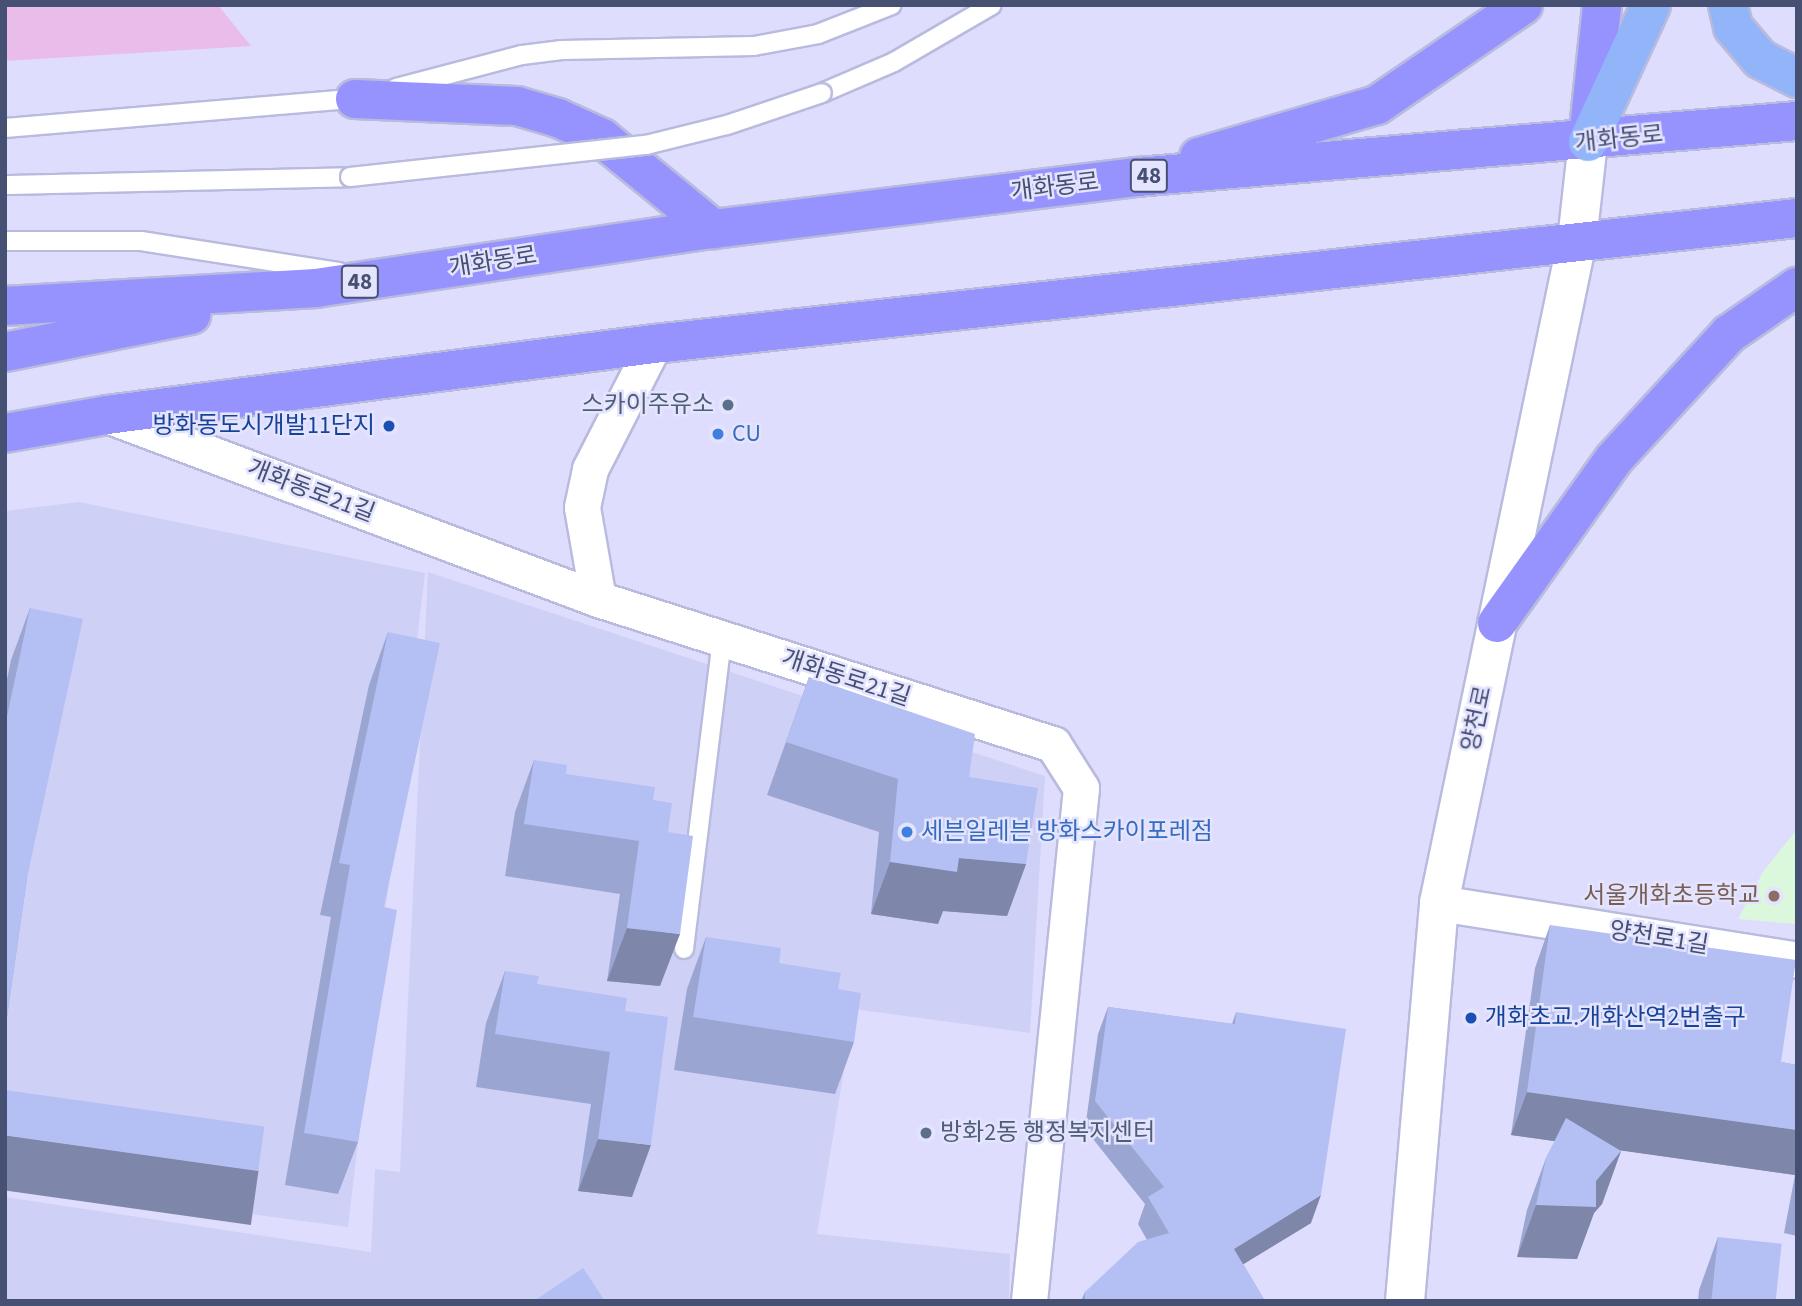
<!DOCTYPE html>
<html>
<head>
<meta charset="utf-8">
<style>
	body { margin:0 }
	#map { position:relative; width:1802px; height:1306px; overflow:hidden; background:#deddfd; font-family:"Source Sans 3","Noto Sans KR",sans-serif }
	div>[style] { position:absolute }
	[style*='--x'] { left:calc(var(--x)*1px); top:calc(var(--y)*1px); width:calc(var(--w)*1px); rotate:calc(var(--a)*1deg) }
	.residential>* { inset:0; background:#cfd0f6 }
	.education>* { inset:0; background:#dbf8dc }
	.green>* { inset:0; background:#eabce9 }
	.roads { filter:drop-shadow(2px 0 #b8bbdd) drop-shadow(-2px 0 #b8bbdd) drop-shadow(0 2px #b8bbdd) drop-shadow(0 -2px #b8bbdd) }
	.service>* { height:18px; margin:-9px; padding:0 9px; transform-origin:9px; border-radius:9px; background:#fff }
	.minor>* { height:35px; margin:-17.5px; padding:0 17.5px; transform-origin:17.5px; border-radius:17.5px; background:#fff }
	.secondary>* { height:38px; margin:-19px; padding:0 19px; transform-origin:19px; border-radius:19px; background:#fff }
	.primary>* { height:38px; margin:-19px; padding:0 19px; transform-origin:19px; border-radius:19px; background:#9793fe }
	.motorway>* { height:38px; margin:-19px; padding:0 19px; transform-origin:19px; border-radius:19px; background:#92b4f9 }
	.bridges { filter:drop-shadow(2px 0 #b8bbdd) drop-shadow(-2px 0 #b8bbdd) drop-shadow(0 2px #b8bbdd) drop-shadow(0 -2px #b8bbdd) }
	.service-bridge>* { height:18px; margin:-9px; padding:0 9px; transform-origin:9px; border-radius:9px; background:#fff }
	.wall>* { inset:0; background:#9ba5d1 }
	.shaded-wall>* { inset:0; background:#7e86aa; transform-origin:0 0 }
	.building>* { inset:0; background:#b4c0f3; transform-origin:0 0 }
	.dots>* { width:19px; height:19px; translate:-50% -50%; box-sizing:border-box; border:4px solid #e4e4ff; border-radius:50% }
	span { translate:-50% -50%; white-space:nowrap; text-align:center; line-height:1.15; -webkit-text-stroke:5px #e4e4ff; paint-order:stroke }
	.shield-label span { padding:2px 5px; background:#e4e4ff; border:2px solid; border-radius:5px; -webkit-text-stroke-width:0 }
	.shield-label { font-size:23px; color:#465072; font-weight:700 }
	.street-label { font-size:24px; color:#465072 }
	.service-label { font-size:24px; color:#4e5e75 }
	.right { translate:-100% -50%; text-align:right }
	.left { translate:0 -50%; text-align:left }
	.transit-label { font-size:24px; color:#164399 }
	.shop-label { font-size:24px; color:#366cbe }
	.education-label { font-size:24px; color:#785e54 }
	.frame { position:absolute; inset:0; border:7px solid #465072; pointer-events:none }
</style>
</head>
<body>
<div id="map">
	<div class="residential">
		<i style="clip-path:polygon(79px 502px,425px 573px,348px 1227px,5px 1181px,5px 511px)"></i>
		<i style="clip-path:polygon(428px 572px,1045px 776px,1030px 1033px,854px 1009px,817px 1234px,1010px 1254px,1009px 1301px,5px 1301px,5px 1197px,371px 1252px,375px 1169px,400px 1172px)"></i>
	</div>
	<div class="education">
		<i style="clip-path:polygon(1797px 829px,1797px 924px,1738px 919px,1763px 872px)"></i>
	</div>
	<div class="green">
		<i style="clip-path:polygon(5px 5px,218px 5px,251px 46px,5px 61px)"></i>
	</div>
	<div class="roads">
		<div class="service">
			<i style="--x:396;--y:88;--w:130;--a:-14.7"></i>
			<i style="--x:522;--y:55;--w:40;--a:-7.1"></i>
			<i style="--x:562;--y:50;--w:192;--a:-1.2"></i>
			<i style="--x:754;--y:46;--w:65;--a:-10.6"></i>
			<i style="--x:818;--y:34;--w:79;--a:-21.4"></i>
			<i style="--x:822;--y:93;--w:78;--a:-23.3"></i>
			<i style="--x:894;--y:62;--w:113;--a:-30.2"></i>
			<i style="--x:5;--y:128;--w:355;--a:-4.8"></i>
			<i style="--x:5;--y:185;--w:345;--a:-1.3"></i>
			<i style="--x:5;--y:241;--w:136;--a:0"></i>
			<i style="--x:141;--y:241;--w:201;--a:8.9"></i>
			<i style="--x:684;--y:949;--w:312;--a:-83"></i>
		</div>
		<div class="minor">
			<i style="--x:107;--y:415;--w:524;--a:20.54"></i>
			<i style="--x:598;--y:599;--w:478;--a:17.7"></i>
			<i style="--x:1053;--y:744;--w:52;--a:57.5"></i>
			<i style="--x:1081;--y:788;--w:516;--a:95.79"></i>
			<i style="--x:598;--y:599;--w:93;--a:-99.9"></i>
			<i style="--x:582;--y:507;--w:39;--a:-78"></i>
			<i style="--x:590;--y:469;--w:140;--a:-62.9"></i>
			<i style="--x:1439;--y:903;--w:363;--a:9"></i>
		</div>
		<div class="secondary">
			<i style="--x:1405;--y:1301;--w:399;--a:-85.1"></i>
			<i style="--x:1439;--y:903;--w:676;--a:-78.22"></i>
			<i style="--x:1577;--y:241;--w:100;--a:-83.7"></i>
		</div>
		<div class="primary">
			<i style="--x:355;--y:99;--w:162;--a:2.5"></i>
			<i style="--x:517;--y:106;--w:43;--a:16.3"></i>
			<i style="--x:558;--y:118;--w:48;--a:24.4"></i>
			<i style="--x:602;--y:138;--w:144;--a:39.3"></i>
			<i style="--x:1588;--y:139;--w:135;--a:-84"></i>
			<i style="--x:1199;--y:157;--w:185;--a:-16.3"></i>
			<i style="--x:1377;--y:105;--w:177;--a:-34.4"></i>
			<i style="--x:5;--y:306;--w:312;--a:-3.3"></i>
			<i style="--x:316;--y:288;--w:401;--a:-8.5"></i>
			<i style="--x:713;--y:229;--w:427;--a:-7"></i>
			<i style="--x:1137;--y:177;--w:662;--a:-4.85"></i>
			<i style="--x:5;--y:352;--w:190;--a:-11.3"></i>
			<i style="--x:5;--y:433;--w:104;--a:-10"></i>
			<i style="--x:107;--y:415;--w:552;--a:-7.4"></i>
			<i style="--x:654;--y:344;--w:1150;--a:-6.29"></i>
			<i style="--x:1497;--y:623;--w:201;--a:-54.5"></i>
			<i style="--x:1614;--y:459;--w:170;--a:-47.4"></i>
			<i style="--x:1729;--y:334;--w:83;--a:-34.7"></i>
		</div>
		<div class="motorway">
			<i style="--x:1728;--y:5;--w:23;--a:77"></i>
			<i style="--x:1733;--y:27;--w:42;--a:49.8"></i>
			<i style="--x:1760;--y:59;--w:42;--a:27.2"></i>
			<i style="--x:1588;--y:142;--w:151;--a:-65.3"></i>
		</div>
	</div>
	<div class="bridges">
		<div class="service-bridge">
			<i style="--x:350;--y:177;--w:298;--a:-6.2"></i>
			<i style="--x:646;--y:145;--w:83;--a:-13.9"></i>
			<i style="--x:727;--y:125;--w:100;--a:-18.6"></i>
		</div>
	</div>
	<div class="wall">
		<i style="clip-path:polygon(30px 608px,27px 878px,5px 1031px,5px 689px,11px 660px)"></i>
		<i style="clip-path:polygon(388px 632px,384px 907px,358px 1142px,338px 1194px,285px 1185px,331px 917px,320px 915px,369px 685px)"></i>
		<i style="clip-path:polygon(809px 677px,969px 777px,1026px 864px,1007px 916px,943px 911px,938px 924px,871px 914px,879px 832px,767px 795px)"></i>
		<i style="clip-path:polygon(534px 760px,566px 774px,653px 800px,668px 832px,660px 986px,607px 981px,620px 894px,505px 876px,515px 812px)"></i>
		<i style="clip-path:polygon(1550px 925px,1781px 1062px,1797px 1065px,1797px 1236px,1784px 1233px,1795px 1175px,1620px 1150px,1621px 1151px,1602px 1204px,1594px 1213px,1577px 1259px,1517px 1257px,1527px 1210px,1546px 1158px,1555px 1141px,1511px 1135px,1535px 968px)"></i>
		<i style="clip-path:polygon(706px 937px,779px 963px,838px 989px,854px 1042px,835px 1094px,674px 1070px,687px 989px)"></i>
		<i style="clip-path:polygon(505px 971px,537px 984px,625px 1011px,632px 1197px,578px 1191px,591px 1104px,476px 1087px,486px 1023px)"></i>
		<i style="clip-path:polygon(1108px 1007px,1232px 1024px,1236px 1012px,1311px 1223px,1243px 1264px,1265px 1301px,1081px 1301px,1085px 1292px,1147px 1240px,1138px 1224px,1145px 1204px,1085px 1129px,1098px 1034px)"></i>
		<i style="clip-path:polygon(1718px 1237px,1776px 1301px,1698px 1301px,1699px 1290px)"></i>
	</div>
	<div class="shaded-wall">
		<i style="clip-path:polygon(959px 858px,1026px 864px,1007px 916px,943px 911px,938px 924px,871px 914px,890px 862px)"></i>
		<i style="clip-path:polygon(627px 928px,680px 934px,660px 986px,607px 981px)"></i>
		<i style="clip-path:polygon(1527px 1092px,1797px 1130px,1797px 1171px,1795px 1175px,1511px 1135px)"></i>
		<i style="left:5px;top:1135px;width:256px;height:55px;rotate:8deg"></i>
		<i style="clip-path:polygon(598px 1139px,651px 1145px,632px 1197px,578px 1191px)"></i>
		<i style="clip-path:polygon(1621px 1151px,1602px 1204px,1594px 1213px,1577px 1259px,1517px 1257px,1536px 1205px)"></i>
		<i style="clip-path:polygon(1321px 1195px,1311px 1223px,1224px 1276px,1234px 1249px)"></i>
	</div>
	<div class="building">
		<i style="clip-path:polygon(30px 608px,83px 619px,27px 878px,5px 1031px,5px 726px)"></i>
		<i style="clip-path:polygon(388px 632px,440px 643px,384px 907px,397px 910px,358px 1142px,304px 1133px,350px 865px,339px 863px)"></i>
		<i style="clip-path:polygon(809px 677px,975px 734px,969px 777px,1038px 788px,1026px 864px,959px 858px,957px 872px,890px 862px,898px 779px,786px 742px)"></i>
		<i style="clip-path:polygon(534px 760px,567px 765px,566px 774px,655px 787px,653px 800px,672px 803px,668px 832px,693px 836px,680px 934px,627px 928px,639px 841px,524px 824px)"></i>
		<i style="clip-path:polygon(1550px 925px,1796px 960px,1781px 1062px,1797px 1065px,1797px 1130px,1527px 1092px)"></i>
		<i style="clip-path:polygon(706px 937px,781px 948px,779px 963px,841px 973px,838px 989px,861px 993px,854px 1042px,693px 1017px)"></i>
		<i style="clip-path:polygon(505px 971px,539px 976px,537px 984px,627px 998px,625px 1011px,668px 1017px,651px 1145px,598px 1139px,610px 1052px,495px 1034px)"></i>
		<i style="clip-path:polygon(1108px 1007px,1235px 1024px,1236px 1012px,1346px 1029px,1321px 1195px,1234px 1249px,1265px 1301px,1085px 1301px,1085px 1292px,1138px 1242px,1169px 1233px,1148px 1197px,1164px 1187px,1095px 1101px)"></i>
		<i style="left:5px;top:1090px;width:262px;height:45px;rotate:8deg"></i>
		<i style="clip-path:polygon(1566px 1118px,1621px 1151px,1596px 1181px,1596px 1207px,1536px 1205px,1546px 1158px)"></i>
		<i style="left:1718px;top:1237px;width:64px;height:64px;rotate:6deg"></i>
		<i style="clip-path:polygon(583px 1268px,605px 1301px,534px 1301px)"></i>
	</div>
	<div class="dots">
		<i style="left:728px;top:405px;background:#5c6f8a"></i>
		<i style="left:389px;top:426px;background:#1a4fb4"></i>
		<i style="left:718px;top:434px;background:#3f7fe0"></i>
		<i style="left:907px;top:832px;background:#3f7fe0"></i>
		<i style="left:1774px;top:896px;background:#8d6e63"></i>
		<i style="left:1471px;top:1018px;background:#1a4fb4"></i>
		<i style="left:926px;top:1133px;background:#5c6f8a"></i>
	</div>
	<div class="shield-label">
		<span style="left:1149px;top:176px">48</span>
		<span style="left:360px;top:282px">48</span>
	</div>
	<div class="street-label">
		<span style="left:1619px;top:139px;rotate:-6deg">개화동로</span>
		<span style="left:1055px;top:187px;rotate:-7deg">개화동로</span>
		<span style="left:493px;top:262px;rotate:-9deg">개화동로</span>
		<span style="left:311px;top:491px;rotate:21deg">개화동로21길</span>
		<span style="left:846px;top:678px;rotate:18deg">개화동로21길</span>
		<span style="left:1477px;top:719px;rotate:-78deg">양천로</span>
		<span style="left:1659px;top:938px;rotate:9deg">양천로1길</span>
	</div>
	<div class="service-label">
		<span class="right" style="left:714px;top:405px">스카이주유소</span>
		<span class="left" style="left:940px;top:1133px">방화2동 행정복지센터</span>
	</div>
	<div class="transit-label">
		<span class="right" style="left:375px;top:426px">방화동도시개발11단지</span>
		<span class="left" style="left:1485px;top:1018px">개화초교.개화산역2번출구</span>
	</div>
	<div class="shop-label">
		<span class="left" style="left:732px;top:434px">CU</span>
		<span class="left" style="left:921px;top:832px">세븐일레븐 방화스카이포레점</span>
	</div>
	<div class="education-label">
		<span class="right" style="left:1760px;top:896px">서울개화초등학교</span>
	</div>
	<div class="frame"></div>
</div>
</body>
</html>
